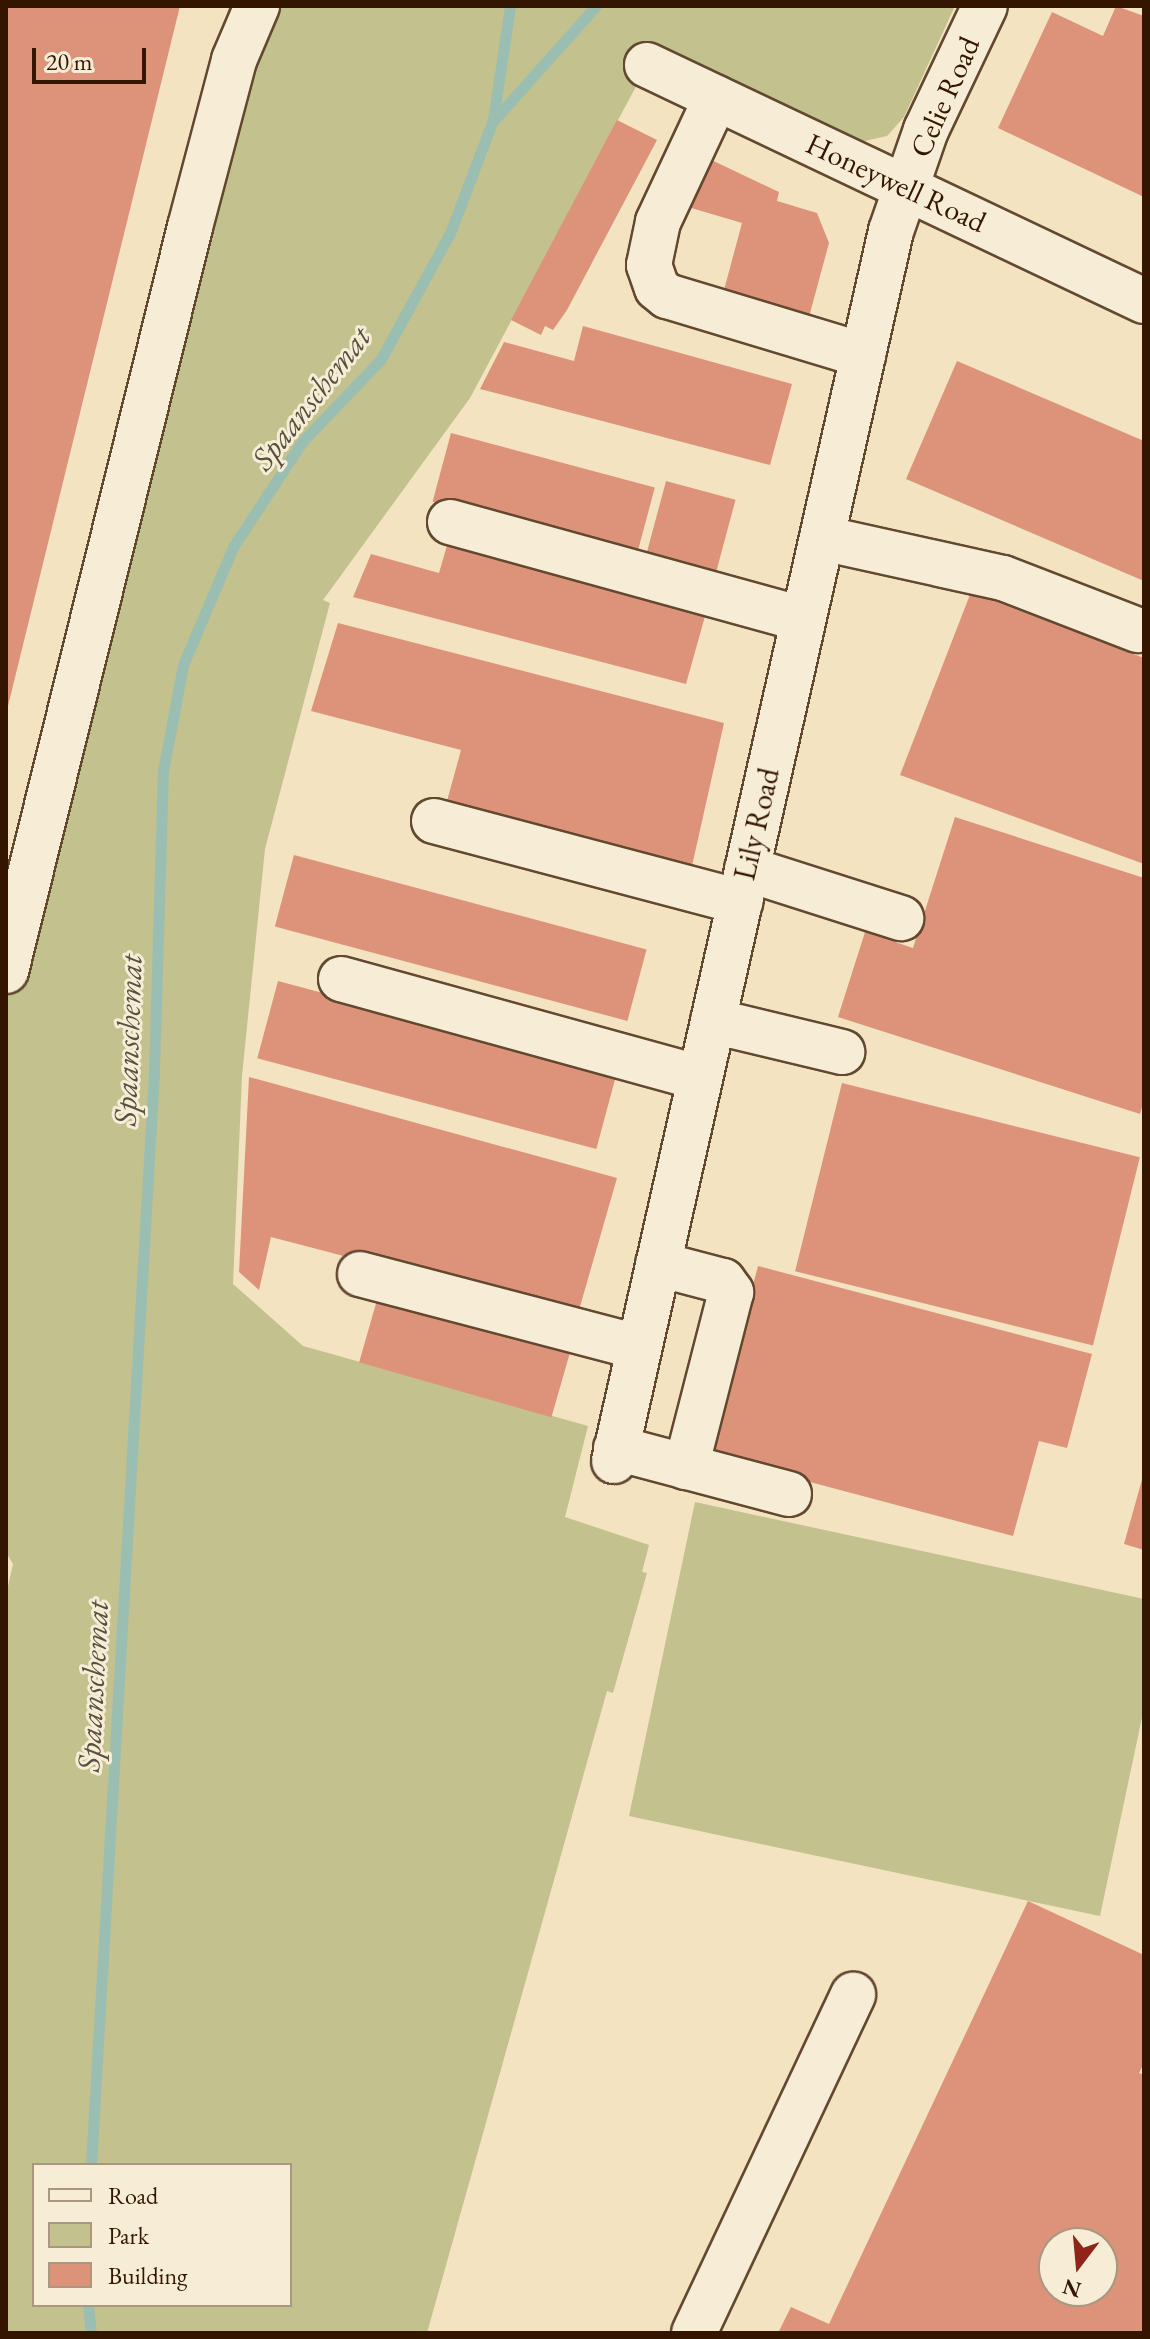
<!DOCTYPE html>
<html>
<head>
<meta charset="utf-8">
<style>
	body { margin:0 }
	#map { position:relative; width:1150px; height:2339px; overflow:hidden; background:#f3e3c0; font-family:"EB Garamond",serif }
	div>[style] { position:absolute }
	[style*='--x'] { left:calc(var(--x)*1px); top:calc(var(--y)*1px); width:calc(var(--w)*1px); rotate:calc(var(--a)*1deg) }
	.green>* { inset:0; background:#c3c18d }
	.stream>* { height:11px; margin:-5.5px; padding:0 5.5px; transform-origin:5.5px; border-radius:5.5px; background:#9bbeb3 }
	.building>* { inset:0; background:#dc937a; transform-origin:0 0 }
	.roads { filter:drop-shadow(2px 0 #634830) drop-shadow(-2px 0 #634830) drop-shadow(0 2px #634830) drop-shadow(0 -2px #634830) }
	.minor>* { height:44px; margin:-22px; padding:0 22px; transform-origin:22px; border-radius:22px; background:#f7edd6 }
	span { translate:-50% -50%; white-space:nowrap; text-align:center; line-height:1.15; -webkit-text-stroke:6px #f7edd6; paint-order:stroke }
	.street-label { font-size:30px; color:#331500 }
	.water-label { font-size:32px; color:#57503f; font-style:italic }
	.frame { position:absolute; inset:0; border:8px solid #331500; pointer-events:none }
	.legend { position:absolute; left:32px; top:2163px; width:260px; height:144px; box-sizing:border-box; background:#f7edd6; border:2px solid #a99780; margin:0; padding:10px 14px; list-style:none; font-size:24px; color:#331500 }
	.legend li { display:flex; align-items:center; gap:16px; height:40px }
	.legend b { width:40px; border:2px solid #a99780 }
	.north { position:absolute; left:1038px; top:2227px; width:80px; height:80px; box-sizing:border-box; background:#f7edd6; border:2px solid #a99780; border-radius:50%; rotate:196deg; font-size:22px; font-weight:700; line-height:32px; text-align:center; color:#331500 }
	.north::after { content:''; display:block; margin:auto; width:28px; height:36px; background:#8f2418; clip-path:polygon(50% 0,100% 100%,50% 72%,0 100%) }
	.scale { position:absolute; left:32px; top:48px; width:114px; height:36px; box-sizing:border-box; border:4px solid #331500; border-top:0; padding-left:10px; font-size:24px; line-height:28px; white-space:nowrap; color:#331500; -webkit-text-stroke:6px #f7edd6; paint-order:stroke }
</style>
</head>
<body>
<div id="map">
	<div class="green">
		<i style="clip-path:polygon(evenodd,229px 6px,955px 6px,904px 117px,887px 136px,860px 142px,657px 47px,470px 398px,323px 600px,330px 603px,265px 849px,242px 1076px,233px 1284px,303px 1346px,588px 1426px,565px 1517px,649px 1545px,642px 1572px,647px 1573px,613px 1693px,607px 1691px,427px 2333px,6px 2333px,6px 1595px,13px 1564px,6px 1552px,6px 906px,229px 6px,34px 2165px,290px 2165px,290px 2305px,34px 2305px,34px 2165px)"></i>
		<i style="clip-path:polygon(695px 1502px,1144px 1599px,1144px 1708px,1100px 1916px,629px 1816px)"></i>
	</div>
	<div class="stream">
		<i style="--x:494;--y:120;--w:153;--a:-48.2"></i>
		<i style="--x:91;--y:2165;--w:1095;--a:-86.7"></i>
		<i style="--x:154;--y:1072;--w:301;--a:-88.3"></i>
		<i style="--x:163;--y:771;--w:108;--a:-79.3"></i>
		<i style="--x:183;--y:665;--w:128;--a:-67"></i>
		<i style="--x:233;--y:547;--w:126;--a:-56.7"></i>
		<i style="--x:302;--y:442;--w:115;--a:-46.4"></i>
		<i style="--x:381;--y:359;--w:144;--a:-61.3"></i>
		<i style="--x:450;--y:233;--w:121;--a:-69.2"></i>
		<i style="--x:493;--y:120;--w:115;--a:-81.5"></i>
		<i style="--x:88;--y:2305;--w:28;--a:84"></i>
	</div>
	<div class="building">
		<i style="clip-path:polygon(6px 6px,180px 6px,7px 710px,6px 710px)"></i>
		<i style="clip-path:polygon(1116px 6px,1144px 16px,1144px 197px,998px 128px,1052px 12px,1103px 36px)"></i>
		<i style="clip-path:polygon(617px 120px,657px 140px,567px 310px,553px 330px,545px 326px,541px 335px,511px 320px)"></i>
		<i style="clip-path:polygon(701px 155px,779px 192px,777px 201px,817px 213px,829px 243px,806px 328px,720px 305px,742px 223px,688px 207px)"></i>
		<i style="clip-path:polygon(583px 326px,792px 384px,770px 465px,480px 389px,504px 342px,574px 361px)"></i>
		<i style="clip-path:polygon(957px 361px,1144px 441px,1144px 581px,906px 479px)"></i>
		<i style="left:451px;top:433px;width:211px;height:71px;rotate:15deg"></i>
		<i style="left:666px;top:481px;width:72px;height:78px;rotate:15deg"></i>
		<i style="clip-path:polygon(452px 528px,709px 602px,686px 684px,353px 597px,371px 554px,439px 573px)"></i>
		<i style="clip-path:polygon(971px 592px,1144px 658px,1144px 864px,900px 775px)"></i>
		<i style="clip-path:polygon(338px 623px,724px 723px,692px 866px,447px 801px,461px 750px,311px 711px)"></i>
		<i style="clip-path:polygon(955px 817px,1144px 878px,1144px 1100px,1140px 1114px,838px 1017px,865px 932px,913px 948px)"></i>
		<i style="left:294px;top:855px;width:365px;height:74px;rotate:15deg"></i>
		<i style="left:278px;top:981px;width:351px;height:80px;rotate:15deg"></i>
		<i style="clip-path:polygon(249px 1077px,617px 1178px,577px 1317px,271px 1237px,259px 1290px,239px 1272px)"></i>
		<i style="left:842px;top:1083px;width:307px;height:194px;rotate:14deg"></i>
		<i style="clip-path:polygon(758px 1266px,1092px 1354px,1067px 1448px,1039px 1441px,1013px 1536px,708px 1455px)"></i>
		<i style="left:379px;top:1293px;width:200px;height:72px;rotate:16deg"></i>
		<i style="clip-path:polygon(1143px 1476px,1144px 1476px,1144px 1550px,1124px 1544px)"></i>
		<i style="clip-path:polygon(evenodd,1028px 1901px,1144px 1955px,1144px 2063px,1139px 2073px,1144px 2075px,1144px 2333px,778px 2333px,791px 2307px,829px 2324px,1028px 1901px,1054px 2243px,1102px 2243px,1102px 2291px,1054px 2291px,1054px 2243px)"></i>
	</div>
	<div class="roads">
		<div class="minor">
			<i style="--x:647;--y:65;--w:550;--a:25.4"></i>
			<i style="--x:716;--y:98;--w:137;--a:115.1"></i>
			<i style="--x:658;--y:222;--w:44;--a:101.8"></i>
			<i style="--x:649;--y:265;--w:24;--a:71"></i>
			<i style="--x:657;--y:288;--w:13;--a:39"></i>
			<i style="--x:667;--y:296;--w:205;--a:16.8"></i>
			<i style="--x:450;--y:522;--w:366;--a:15.4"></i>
			<i style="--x:822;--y:538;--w:185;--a:12.5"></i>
			<i style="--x:1003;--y:578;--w:145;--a:21.1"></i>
			<i style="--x:434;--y:821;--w:317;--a:14.8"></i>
			<i style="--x:747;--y:869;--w:162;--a:17.7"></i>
			<i style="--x:6;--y:971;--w:766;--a:-76.11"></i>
			<i style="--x:190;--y:227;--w:173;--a:-75.2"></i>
			<i style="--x:234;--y:60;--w:59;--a:-66.9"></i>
			<i style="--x:341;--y:979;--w:372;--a:15.4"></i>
			<i style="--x:713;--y:1021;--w:133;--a:13.5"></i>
			<i style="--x:658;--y:1264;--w:67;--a:14.7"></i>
			<i style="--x:723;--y:1281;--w:14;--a:54"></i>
			<i style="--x:731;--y:1292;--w:181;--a:104.4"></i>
			<i style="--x:360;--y:1274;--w:288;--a:14.7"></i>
			<i style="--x:616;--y:1448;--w:179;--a:14.9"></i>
			<i style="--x:614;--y:1461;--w:1261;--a:-77.31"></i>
			<i style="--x:891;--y:231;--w:107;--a:-70.9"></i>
			<i style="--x:926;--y:130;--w:137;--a:-64.6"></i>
			<i style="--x:694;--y:2333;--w:374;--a:-64.8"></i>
		</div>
	</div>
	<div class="street-label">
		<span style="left:945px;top:97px;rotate:-66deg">Celie Road</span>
		<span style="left:896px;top:183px;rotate:25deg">Honeywell Road</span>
		<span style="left:757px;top:824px;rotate:-77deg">Lily Road</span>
	</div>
	<div class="water-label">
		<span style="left:311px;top:398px;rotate:-52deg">Spaanschemat</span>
		<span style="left:128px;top:1040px;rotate:-88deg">Spaanschemat</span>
		<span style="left:93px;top:1686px;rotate:-87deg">Spaanschemat</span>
	</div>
	<div class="frame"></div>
	<ul class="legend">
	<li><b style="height:10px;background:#f7edd6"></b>Road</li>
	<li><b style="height:22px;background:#c3c18d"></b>Park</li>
	<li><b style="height:22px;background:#dc937a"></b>Building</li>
	</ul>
	<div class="north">N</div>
	<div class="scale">20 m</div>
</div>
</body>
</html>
